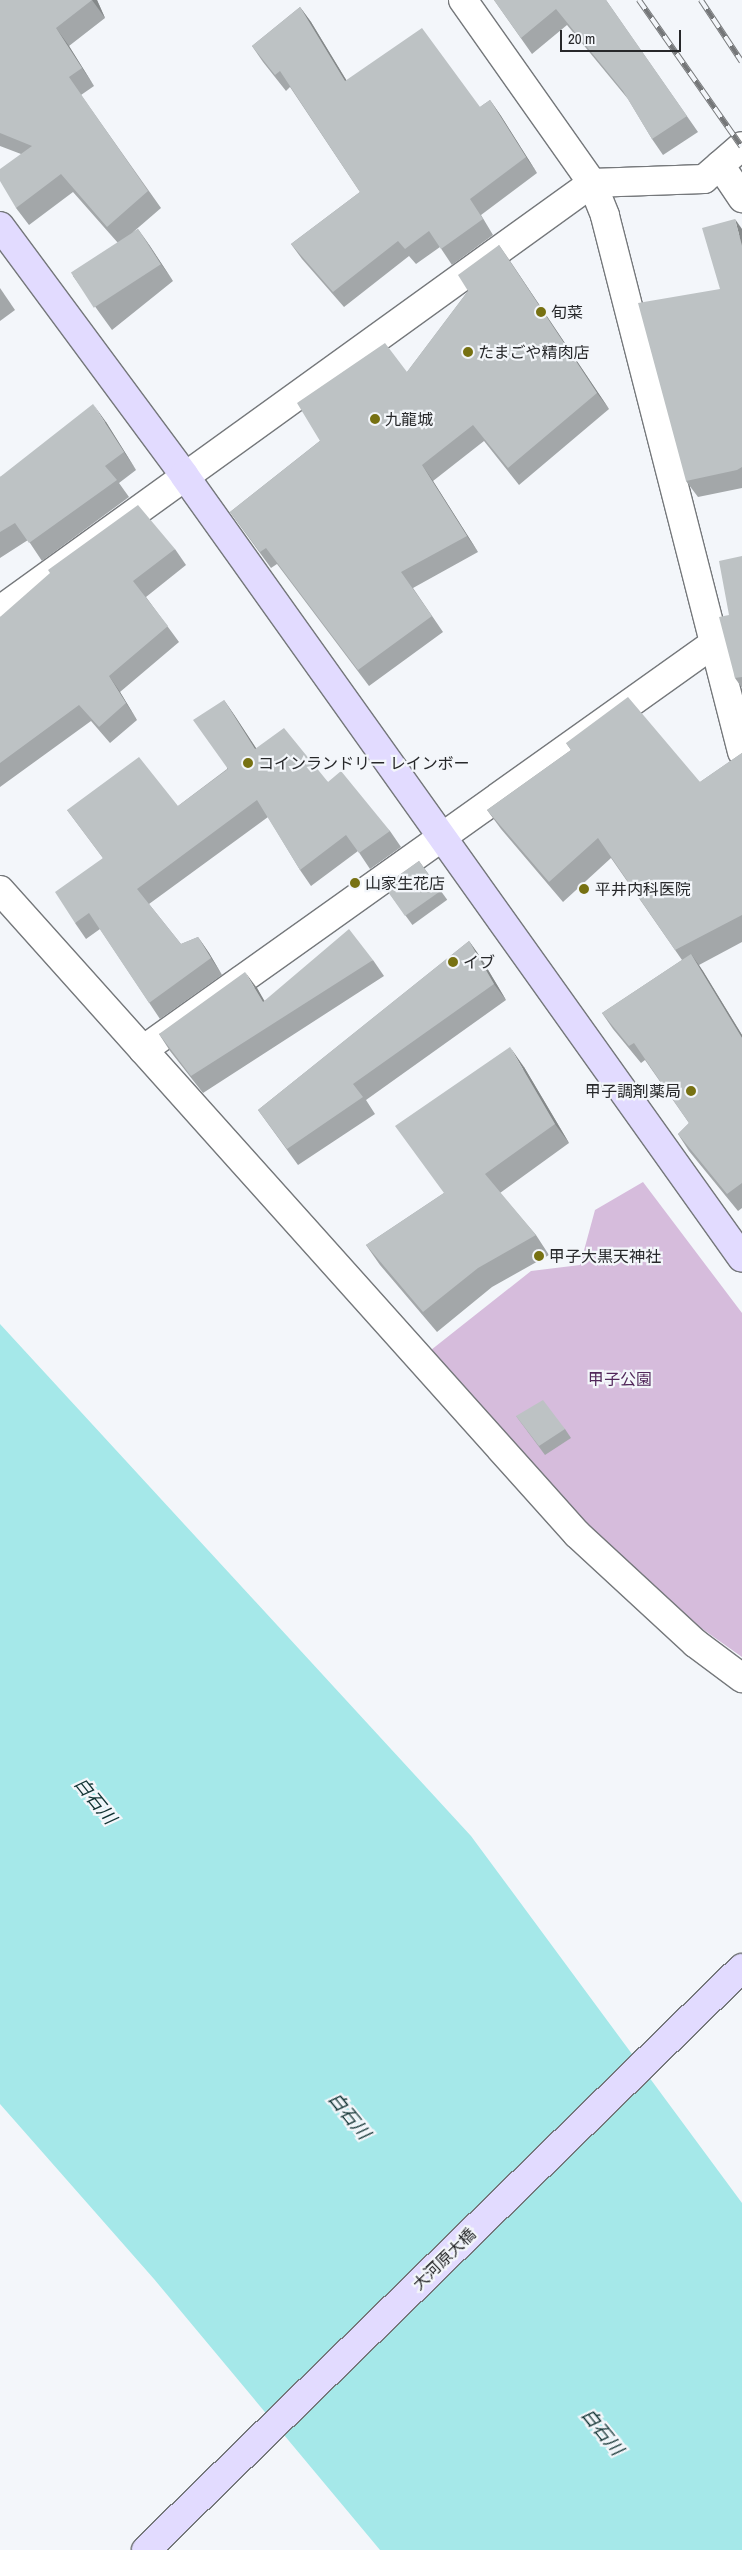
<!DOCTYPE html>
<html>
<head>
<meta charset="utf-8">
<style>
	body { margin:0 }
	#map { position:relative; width:742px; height:2550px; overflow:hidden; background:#f3f6fa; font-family:"Archivo Narrow","Noto Sans JP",sans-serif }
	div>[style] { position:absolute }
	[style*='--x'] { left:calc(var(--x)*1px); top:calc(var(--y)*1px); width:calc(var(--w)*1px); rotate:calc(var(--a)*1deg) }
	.green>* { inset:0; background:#d6bcdc }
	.water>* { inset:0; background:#a5e8e9 }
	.roads { filter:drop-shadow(1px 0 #75787b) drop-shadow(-1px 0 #75787b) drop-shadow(0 1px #75787b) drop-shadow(0 -1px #75787b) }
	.street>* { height:28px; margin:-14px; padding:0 14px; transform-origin:14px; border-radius:14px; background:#fff }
	.secondary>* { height:28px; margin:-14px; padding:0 14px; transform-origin:14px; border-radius:14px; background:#e2dbff }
	.rail>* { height:5.5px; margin-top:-2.75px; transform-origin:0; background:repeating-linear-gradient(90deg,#f3f6fa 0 11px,#757779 0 22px); box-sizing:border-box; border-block:1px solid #757779 }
	.wall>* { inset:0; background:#a3a7a9; transform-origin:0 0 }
	.shaded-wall>* { inset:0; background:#848889 }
	.building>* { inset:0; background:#bdc2c4; transform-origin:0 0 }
	.dots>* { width:14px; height:14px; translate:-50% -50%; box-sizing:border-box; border:2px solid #f3f6fa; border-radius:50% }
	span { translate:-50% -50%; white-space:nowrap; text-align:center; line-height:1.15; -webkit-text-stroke:4.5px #f3f6fa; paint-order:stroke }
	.poi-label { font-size:16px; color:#27282a }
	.left { translate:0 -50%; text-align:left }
	.right { translate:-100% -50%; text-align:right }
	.park-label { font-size:16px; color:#52285b }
	.street-label { font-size:16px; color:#27282a }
	.water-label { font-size:18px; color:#0f3131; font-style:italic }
	.scale { position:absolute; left:560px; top:30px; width:121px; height:22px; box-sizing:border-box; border:2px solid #27282a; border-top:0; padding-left:6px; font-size:15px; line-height:18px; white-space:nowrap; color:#27282a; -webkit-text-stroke:4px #f3f6fa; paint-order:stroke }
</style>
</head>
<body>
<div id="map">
	<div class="green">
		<i style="clip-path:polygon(643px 1182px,742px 1313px,742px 1657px,694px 1623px,584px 1524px,431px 1350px,531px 1271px,580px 1265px,595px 1210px)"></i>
	</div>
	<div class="water">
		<i style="clip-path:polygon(0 1324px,471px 1836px,742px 2203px,742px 2550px,380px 2550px,154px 2279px,0 2104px)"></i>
	</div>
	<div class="roads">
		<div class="street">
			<i style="--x:463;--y:0;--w:224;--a:54.8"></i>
			<i style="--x:592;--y:183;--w:35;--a:68"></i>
			<i style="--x:605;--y:216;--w:553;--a:75.66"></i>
			<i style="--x:720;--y:165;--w:40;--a:56"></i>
			<i style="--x:0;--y:610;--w:730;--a:-35.8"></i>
			<i style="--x:592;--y:183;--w:112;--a:-2"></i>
			<i style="--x:704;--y:179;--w:50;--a:-41"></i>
			<i style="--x:0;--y:890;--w:865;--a:48.14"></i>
			<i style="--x:577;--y:1534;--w:161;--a:42.7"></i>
			<i style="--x:695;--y:1643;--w:59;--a:36.7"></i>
			<i style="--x:143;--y:1050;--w:700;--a:-35.46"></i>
		</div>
		<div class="secondary">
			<i style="--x:0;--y:226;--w:310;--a:53.5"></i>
			<i style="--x:184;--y:475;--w:961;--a:54.52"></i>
			<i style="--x:146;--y:2550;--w:833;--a:-44.32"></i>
		</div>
	</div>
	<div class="rail">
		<i style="--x:639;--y:0;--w:179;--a:55"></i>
		<i style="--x:701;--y:0;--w:74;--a:56.5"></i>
	</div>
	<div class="wall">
		<i style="clip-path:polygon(0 0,97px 0,105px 18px,69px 46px,94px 86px,81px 95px,161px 208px,132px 233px,138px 229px,173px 281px,112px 330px,73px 276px,118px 243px,73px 192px,29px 225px,16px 208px,21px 154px,0 146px)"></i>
		<i style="clip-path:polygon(494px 0,606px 0,698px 132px,663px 155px,652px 139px,628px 99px,567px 25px,532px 54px)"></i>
		<i style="clip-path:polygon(300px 7px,311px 22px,346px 80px,480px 107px,490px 100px,501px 116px,537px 173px,481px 215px,493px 235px,452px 265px,440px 247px,416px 264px,409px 256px,344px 307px,302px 259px,291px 244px,360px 192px,290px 87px,286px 91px,263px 62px,252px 46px)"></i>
		<i style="clip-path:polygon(742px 229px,742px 488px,698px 497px,686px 481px,720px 289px)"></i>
		<i style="clip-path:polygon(499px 245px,609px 409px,519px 485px,484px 441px,433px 481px,478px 552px,413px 588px,443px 632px,369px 686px,277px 564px,271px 568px,230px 512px,407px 372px,468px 291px)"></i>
		<i style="clip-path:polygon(0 288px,15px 310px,0 321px)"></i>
		<i style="clip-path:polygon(106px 422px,136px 470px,119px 483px,129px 497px,42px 561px,28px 540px,0 558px,0 477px)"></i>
		<i style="clip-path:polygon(175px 549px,186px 565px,146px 597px,179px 642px,120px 692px,137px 720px,110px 743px,91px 721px,0 787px,0 617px)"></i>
		<i style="clip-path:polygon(742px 556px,742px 688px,735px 678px,729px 615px)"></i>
		<i style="clip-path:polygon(224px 700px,256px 748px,328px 782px,390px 831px,401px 847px,370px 869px,358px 851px,311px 886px,300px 870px,268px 817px,149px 904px,181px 944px,198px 937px,209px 953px,222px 975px,160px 1019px,100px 929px,86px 939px,75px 923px,103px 858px,67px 810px,178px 806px,227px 769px)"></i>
		<i style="clip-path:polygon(566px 743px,700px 782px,742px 753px,742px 942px,699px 965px,742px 1035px,742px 1208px,738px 1211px,689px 1151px,678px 1134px,689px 1123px,645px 1060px,641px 1063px,613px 1029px,602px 1013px,682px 960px,611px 858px,563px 902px,501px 829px,487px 810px,571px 750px)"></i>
		<i style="left:419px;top:861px;width:48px;height:43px;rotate:54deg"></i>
		<i style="clip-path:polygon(469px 941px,481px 958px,506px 1000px,366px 1100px,375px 1114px,298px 1165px,258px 1110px)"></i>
		<i style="clip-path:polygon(373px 960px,384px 976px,203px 1093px,170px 1051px,159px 1034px,257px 988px,264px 1001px)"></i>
		<i style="clip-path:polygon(524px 1067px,569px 1143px,500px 1193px,536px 1235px,549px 1255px,492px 1287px,437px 1332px,380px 1265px,366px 1245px,444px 1193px)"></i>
		<i style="clip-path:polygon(516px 1416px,565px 1429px,571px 1438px,545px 1455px)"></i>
	</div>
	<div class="shaded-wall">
		<i style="clip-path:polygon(92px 0,97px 0,105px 18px)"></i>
		<i style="clip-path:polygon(300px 7px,311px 22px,356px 96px,345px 81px)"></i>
		<i style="clip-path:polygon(56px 28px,69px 46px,94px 86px,82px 68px)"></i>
		<i style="clip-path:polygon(490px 100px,501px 116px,537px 173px,526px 157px)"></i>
		<i style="clip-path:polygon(735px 219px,742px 229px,742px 246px)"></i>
		<i style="clip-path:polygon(138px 229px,150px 246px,173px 281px,161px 264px)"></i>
		<i style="clip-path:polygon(499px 245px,510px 261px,609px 409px,597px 393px)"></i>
		<i style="clip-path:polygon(93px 404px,106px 422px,136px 470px,124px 452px)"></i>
		<i style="clip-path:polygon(422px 465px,433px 481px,478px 552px,467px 536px)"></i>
		<i style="clip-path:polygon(109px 676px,120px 692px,137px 720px,126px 703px)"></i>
		<i style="clip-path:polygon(224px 700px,235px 716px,267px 765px,255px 749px)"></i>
		<i style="clip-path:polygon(198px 937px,209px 953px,222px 975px,211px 958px)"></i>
		<i style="clip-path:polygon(469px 941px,481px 958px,506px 1000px,494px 984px)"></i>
		<i style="clip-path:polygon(691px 954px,703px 971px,742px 1035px,742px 1038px)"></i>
		<i style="clip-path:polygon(245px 972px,257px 988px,275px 1019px,263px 1002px)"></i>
		<i style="clip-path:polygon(510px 1047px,524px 1067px,569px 1143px,555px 1124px)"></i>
	</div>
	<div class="building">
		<i style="clip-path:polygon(0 0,92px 0,56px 28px,82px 68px,69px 77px,148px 191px,107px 227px,61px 174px,16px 208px,0 181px,0 169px,32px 146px,0 133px)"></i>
		<i style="clip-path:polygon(494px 0,606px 0,687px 116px,652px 139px,623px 91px,556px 9px,521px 38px)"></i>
		<i style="clip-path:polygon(300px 7px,345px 81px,422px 28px,480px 107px,490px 100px,526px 157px,470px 199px,483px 219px,441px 249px,429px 231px,405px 249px,398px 241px,333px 292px,291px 244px,360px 192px,280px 71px,275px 75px,252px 46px)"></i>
		<i style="clip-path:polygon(735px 219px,742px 246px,742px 467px,737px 470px,686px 481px,638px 303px,720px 289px,702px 228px)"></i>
		<i style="left:138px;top:229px;width:42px;height:80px;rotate:57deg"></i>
		<i style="clip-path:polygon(499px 245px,597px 393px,508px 468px,473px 425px,422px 465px,467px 536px,401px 572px,432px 616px,358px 670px,266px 548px,260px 552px,230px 512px,320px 441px,297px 403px,385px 343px,407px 372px,468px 291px,458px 275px)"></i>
		<i style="clip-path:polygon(93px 404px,124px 452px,105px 466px,117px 480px,29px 543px,15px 523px,0 532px,0 477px)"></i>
		<i style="clip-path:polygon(138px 505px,175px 549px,133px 581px,168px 626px,109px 676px,126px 703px,99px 727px,79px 705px,0 763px,0 617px,50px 573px,48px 570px)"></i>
		<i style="clip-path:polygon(742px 556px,742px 677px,735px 678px,719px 617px,729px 615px,719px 561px)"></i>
		<i style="clip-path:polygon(628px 697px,700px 782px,742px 753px,742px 915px,675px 950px,598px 838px,549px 882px,487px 810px,571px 750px,566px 743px)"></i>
		<i style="clip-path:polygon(224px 700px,255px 749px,284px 728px,328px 782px,341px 771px,390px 831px,359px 853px,346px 835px,300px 870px,257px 800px,137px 889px,181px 944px,198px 937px,211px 958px,149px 1003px,89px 913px,75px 923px,55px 892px,103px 858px,67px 810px,139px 757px,178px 806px,228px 769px,193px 720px)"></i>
		<i style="left:419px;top:861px;width:37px;height:43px;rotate:55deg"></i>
		<i style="clip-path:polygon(349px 929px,373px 960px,191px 1076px,159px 1034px,245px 972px,263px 1002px)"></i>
		<i style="clip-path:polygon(469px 941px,494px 984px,353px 1084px,363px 1097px,287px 1149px,258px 1110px)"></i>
		<i style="clip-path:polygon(691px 954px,742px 1038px,742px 1183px,727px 1194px,678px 1134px,689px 1123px,634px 1043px,629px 1046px,602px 1013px)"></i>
		<i style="clip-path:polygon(510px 1047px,555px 1124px,485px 1174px,536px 1235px,478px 1268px,423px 1312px,366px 1245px,444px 1193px,395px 1126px)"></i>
		<i style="clip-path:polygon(543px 1400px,565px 1429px,539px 1446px,516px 1416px)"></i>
	</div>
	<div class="dots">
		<i style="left:541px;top:312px;background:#777112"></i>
		<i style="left:468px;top:352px;background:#777112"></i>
		<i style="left:375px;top:419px;background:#777112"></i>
		<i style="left:248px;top:763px;background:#777112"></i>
		<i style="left:355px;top:883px;background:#777112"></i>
		<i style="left:584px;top:889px;background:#777112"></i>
		<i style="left:453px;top:962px;background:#777112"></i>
		<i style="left:691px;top:1091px;background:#777112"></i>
		<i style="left:539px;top:1256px;background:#777112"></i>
	</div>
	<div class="poi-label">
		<span class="left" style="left:551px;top:312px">旬菜</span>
		<span class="left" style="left:478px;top:352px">たまごや精肉店</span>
		<span class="left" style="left:385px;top:419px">九龍城</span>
		<span class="left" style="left:258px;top:763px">コインランドリー レインボー</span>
		<span class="left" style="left:365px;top:883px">山家生花店</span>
		<span class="left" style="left:595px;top:889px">平井内科医院</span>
		<span class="left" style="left:463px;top:962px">イブ</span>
		<span class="right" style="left:681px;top:1091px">甲子調剤薬局</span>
		<span class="left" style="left:549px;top:1256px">甲子大黒天神社</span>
	</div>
	<div class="park-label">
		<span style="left:620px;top:1379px">甲子公園</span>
	</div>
	<div class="street-label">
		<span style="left:444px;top:2259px;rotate:-44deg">大河原大橋</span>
	</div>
	<div class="water-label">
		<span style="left:95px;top:1801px;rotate:51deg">白石川</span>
		<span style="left:349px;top:2116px;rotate:51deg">白石川</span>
		<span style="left:602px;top:2432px;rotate:51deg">白石川</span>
	</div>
	<div class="scale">20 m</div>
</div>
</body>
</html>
